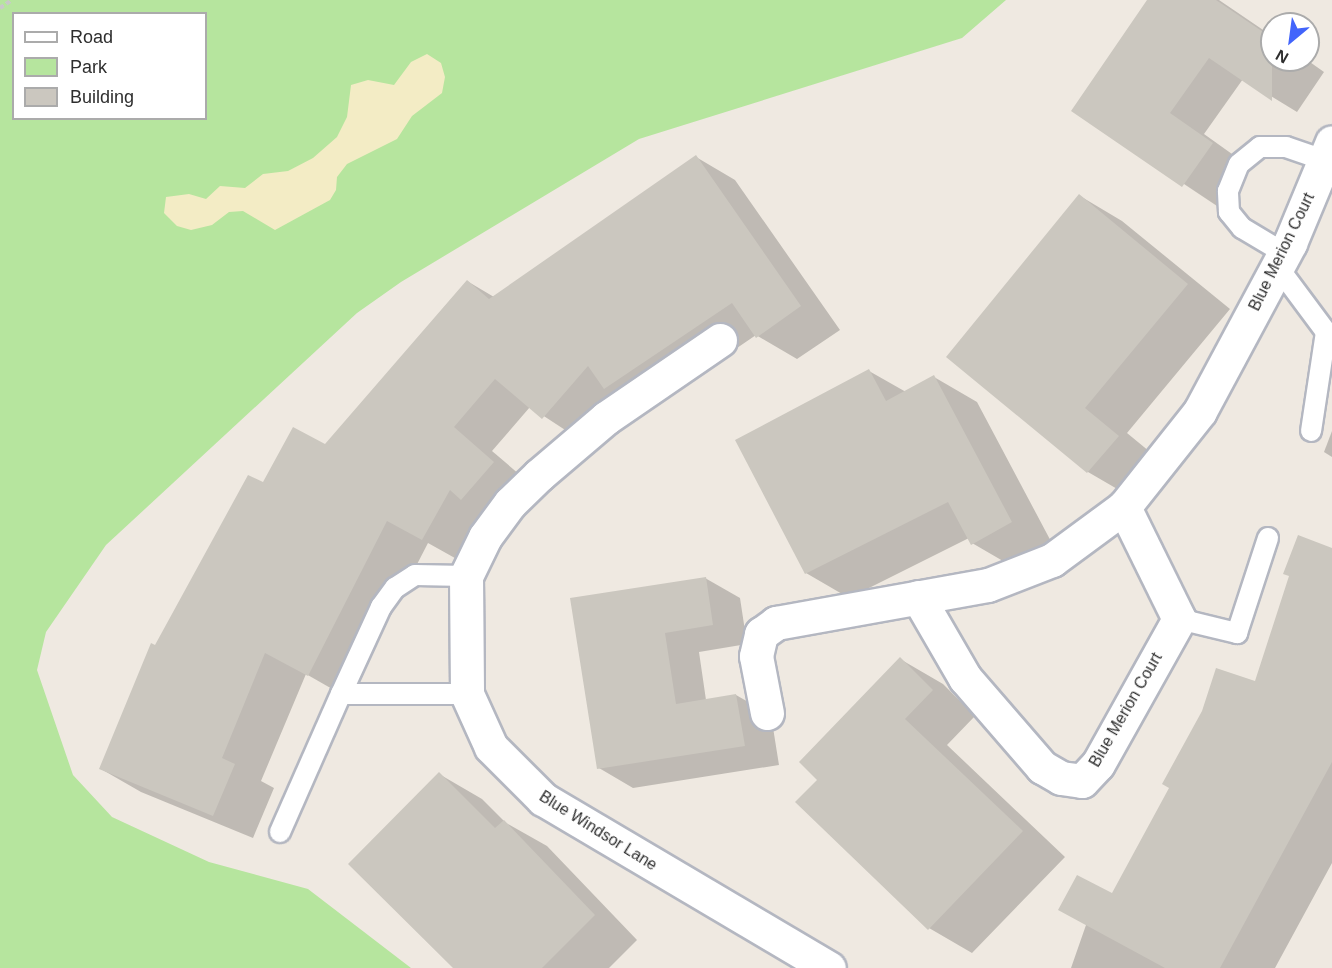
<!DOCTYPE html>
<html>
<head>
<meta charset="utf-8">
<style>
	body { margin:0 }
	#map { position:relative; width:1332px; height:968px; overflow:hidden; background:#efe9e1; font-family:Helvetica,sans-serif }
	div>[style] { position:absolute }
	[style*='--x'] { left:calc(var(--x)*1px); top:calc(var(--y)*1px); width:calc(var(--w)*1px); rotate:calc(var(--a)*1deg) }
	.green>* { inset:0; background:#b6e59e }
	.sand>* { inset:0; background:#f3ecc5 }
	.shadow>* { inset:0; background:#0003 }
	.building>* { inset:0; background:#cbc7bf }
	.path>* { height:4px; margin-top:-2px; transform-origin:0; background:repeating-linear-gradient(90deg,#c9c9c9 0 4.5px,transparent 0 7.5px) }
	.roads { filter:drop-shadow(2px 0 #b4b7c1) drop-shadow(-2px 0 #b4b7c1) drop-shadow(0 2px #b4b7c1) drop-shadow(0 -2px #b4b7c1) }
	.lane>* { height:20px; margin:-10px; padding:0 10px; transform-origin:10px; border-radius:10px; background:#fff }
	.street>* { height:33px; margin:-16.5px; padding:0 16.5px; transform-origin:16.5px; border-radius:16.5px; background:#fff }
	span { translate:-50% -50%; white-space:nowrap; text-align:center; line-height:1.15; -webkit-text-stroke:5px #fff; paint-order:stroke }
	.street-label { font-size:16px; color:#2e2e2e }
	.legend { position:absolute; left:12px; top:12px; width:195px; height:108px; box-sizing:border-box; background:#fff; border:2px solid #ababab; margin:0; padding:8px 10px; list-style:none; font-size:18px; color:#2e2e2e }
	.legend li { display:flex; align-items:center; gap:12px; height:30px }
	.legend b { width:30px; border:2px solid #ababab }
	.north { position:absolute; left:1260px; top:12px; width:60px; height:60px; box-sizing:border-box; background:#fff; border:2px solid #ababab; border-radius:50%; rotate:209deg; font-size:16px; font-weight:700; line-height:24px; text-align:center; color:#2e2e2e }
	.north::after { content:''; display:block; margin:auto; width:21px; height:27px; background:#4264fb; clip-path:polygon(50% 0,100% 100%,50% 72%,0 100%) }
</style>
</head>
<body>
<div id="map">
	<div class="green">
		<i style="clip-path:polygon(evenodd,0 0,1006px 0,962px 38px,639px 139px,401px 282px,357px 313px,106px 545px,46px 632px,37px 670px,73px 775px,112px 817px,209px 862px,308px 889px,411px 968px,0 968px,0 0,14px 14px,206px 14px,206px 118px,14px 118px,14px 14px)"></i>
	</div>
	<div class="sand">
		<i style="clip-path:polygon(427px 54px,441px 63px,445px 77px,442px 93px,412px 116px,397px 139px,347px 164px,337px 177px,336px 190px,330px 200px,275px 230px,243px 211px,229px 212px,212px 225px,191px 230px,177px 226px,164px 213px,166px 197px,189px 194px,206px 199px,220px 186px,245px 188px,263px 174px,288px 171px,313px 158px,337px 137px,347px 117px,351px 85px,368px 80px,394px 85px,411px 62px)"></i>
	</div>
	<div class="shadow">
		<i style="clip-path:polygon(1149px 0,1219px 0,1272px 36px,1272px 60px,1307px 60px,1324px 72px,1297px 112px,1243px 79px,1204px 134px,1246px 164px,1217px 206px,1073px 110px)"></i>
		<i style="clip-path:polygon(696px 157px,735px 180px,840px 330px,797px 359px,756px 335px,645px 411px,582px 441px,530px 407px,492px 451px,533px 486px,462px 562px,428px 543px,348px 698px,306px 674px,261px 781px,274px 788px,253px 838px,141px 792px,101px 769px,156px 647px,264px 484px,325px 446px,467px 281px,494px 297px)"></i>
		<i style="clip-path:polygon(1080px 196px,1122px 221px,1230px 309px,1127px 433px,1161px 461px,1131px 497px,1088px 472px,948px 357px)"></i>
		<i style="clip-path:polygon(869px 371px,906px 392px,934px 377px,977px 402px,1054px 547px,1015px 568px,972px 543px,969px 538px,849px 598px,806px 573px)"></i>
		<i style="clip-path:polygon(1332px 431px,1332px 457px,1324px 452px)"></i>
		<i style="clip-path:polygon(1332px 550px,1332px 863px,1275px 968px,1071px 968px,1086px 925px,1112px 895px,1256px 683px)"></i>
		<i style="clip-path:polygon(705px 578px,740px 598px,747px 644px,699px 652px,706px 700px,736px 695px,771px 715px,779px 765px,633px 788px,599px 768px,571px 600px)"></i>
		<i style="clip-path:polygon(900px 659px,943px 684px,975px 716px,947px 745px,1065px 857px,972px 953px,929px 928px,819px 779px)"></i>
		<i style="clip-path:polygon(439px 774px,482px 799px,506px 823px,547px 846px,637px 940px,609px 968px,455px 968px)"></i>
	</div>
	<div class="building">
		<i style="clip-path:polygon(1147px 0,1216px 0,1272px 38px,1272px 101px,1209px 58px,1170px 113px,1213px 143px,1182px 187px,1071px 111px)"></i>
		<i style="clip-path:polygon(696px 155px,801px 306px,756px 338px,732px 303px,604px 389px,588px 366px,542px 419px,495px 379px,454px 427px,494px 462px,461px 500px,450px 490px,422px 540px,387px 521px,308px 676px,265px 653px,222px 758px,235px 764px,213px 816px,99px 769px,151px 643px,155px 645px,248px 475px,263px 482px,293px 427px,325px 444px,467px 280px,489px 299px)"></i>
		<i style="clip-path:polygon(1079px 194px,1188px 284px,1085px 408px,1119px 436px,1087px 473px,946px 357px)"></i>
		<i style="clip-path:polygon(869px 369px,886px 401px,934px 375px,1012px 522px,971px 545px,948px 502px,805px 574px,735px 440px)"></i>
		<i style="clip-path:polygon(1298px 535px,1332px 548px,1332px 762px,1220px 968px,1165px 968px,1058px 910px,1077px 875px,1112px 893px,1169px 788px,1162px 784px,1202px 711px,1216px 668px,1255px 681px,1289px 576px,1283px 574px)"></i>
		<i style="clip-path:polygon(706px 577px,713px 625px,665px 633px,676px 704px,736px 694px,745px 746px,597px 769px,570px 598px)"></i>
		<i style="clip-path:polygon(900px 657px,933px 690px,905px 719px,1023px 831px,928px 930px,795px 802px,817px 780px,799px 762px)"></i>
		<i style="clip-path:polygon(439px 772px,495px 828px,504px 820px,595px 915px,542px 968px,453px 968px,348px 864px)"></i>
	</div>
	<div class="path">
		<i style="--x:0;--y:8;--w:14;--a:-34"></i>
	</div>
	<div class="roads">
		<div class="lane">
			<i style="--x:1284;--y:253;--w:49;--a:-149.2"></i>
			<i style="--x:1242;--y:228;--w:21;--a:-129"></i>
			<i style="--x:1229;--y:212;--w:21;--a:-93"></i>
			<i style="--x:1228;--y:191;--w:29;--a:-68"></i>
			<i style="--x:1239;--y:164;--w:27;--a:-39"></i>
			<i style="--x:1260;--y:147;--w:26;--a:0"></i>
			<i style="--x:1286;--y:147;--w:40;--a:18.9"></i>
			<i style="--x:1277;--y:266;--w:82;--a:53.4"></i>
			<i style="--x:1326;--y:332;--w:100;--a:98.6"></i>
			<i style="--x:1179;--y:619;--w:60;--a:13.6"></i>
			<i style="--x:1237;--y:633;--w:100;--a:-71.9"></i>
			<i style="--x:341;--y:694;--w:96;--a:-65.3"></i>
			<i style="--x:381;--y:607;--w:24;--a:-54"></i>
			<i style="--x:395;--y:588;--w:24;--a:-33"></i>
			<i style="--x:415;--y:575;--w:51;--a:1.1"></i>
			<i style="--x:280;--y:832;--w:151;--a:-66.2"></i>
			<i style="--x:341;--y:694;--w:126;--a:0"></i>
		</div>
		<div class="street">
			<i style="--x:720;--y:340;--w:138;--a:145.6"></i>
			<i style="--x:606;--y:418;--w:88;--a:139.6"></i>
			<i style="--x:539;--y:475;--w:40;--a:136"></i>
			<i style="--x:510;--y:503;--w:42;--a:126.3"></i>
			<i style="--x:485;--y:537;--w:43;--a:116"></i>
			<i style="--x:466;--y:576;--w:118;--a:89.5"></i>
			<i style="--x:467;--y:694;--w:58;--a:65.6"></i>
			<i style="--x:491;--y:747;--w:74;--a:45"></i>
			<i style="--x:543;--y:799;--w:332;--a:30.6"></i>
			<i style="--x:918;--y:597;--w:94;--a:59.9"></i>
			<i style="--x:965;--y:678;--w:118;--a:49.1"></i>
			<i style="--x:1042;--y:767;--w:22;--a:30"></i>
			<i style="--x:1061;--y:778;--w:21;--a:8"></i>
			<i style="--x:1082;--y:781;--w:23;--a:-47"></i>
			<i style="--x:1098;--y:764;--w:166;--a:-60.8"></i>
			<i style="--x:1179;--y:619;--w:125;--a:-116.2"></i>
			<i style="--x:767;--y:713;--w:58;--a:-100.9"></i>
			<i style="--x:756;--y:656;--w:23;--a:-77"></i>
			<i style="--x:761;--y:634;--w:19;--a:-36"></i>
			<i style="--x:776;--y:623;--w:215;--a:-10.2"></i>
			<i style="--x:988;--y:585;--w:69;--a:-21.3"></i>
			<i style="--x:1052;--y:560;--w:89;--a:-36.4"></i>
			<i style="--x:1124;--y:507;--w:122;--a:-51.6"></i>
			<i style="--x:1200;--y:411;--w:191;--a:-61.8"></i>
			<i style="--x:1290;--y:243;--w:109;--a:-67.4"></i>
		</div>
	</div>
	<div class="street-label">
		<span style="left:1282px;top:252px;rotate:-64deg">Blue Merion Court</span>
		<span style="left:1126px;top:710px;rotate:-60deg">Blue Merion Court</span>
		<span style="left:598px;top:831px;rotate:32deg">Blue Windsor Lane</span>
	</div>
	<ul class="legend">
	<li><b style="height:8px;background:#fff"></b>Road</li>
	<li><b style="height:16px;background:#b6e59e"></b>Park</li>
	<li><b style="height:16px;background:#cbc7bf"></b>Building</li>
	</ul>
	<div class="north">N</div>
</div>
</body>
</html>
